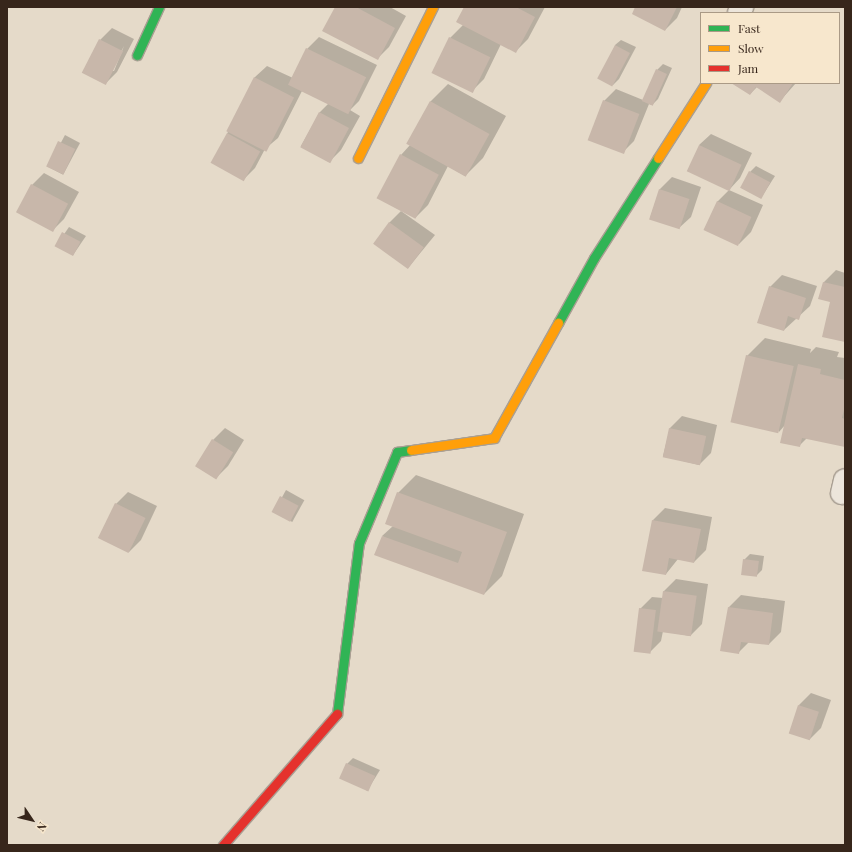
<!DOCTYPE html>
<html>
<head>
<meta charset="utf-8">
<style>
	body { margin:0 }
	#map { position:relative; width:852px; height:852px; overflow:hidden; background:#e5dac9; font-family:"Playfair Display",serif }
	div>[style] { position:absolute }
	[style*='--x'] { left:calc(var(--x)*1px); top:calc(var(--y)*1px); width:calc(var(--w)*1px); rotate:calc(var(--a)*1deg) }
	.shadow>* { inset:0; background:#0003; transform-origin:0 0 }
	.building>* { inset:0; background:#c8b7aa; transform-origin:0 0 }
	.roads { filter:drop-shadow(1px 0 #a99f93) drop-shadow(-1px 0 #a99f93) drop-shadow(0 1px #a99f93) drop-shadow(0 -1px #a99f93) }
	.street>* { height:22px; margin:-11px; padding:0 11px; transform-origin:11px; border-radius:11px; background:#ece5db }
	.fast>* { height:9px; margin:-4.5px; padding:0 4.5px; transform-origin:4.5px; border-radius:4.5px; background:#30b455 }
	.slow>* { height:9px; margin:-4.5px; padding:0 4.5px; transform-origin:4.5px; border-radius:4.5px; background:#ff9f0a }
	.jam>* { height:9px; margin:-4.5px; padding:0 4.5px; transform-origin:4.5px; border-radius:4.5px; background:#e5322d }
	span { translate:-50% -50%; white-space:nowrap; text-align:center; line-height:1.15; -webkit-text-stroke:4px #f7e7cd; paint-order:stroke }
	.frame { position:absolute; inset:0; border:8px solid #37261b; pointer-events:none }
	.legend { position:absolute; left:700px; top:12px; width:140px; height:72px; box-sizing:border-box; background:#f7e7cd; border:1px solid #aa9a86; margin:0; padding:5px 7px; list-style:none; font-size:12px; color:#37261b }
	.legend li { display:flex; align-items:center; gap:8px; height:20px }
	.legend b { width:20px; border:1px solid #aa9a86 }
	.north { position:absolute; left:12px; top:800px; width:40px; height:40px; -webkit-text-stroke:3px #f7e7cd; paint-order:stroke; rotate:125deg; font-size:11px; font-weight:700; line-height:16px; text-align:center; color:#37261b }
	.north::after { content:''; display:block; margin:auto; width:14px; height:18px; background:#37261b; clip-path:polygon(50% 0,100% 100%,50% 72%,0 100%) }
</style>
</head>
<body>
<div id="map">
	<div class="shadow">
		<i style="clip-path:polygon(336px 7px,390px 7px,406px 16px,389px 47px,377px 59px)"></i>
		<i style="clip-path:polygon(465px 7px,545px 7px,528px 39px,516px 51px,501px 44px,484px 79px,472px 91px,450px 38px,463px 25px)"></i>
		<i style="clip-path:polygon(636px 7px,682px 7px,677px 18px,665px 30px)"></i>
		<i style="clip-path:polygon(evenodd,112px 28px,134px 39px,117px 72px,105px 84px,100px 40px,112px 28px,124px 46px,114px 71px,111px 71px,124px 46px)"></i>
		<i style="clip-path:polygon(319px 37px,377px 65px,359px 101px,350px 110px,360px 116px,341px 150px,329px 162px,301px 146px,320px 112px,329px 103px,302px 91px,278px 138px,265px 149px,255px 168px,243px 180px,227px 134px,255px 77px,267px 66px,293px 78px,307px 49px)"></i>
		<i style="clip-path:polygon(621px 40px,636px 47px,619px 79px,613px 85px,615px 45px)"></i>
		<i style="clip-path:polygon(663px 64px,672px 68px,658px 99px,652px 105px,649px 104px,634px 141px,622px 153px,604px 101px,616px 89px,643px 100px,657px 70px)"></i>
		<i style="clip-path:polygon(733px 83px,796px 83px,780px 101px,757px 87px,750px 94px)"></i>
		<i style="clip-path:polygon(448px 84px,506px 116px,483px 158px,465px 176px,448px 166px,428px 205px,416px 217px,401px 155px,410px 145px,431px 101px)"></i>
		<i style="clip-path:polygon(711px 134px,752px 153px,740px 178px,729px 190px,763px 205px,751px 232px,739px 244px,717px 202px,729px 190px,699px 145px)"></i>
		<i style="left:65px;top:135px;width:17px;height:36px;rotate:28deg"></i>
		<i style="clip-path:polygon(756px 166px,775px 176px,761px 198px,750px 172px)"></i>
		<i style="clip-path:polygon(44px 173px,79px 192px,64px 219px,52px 231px,32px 185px)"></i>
		<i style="clip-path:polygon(672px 177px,701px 187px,691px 217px,679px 228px,650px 218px,660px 189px)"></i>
		<i style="clip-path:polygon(401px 211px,435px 235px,408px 268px,389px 223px)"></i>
		<i style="clip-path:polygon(69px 227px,86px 236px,73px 255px,56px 246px)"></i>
		<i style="clip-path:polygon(836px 270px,845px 273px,845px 341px,831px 301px,820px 298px,824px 282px)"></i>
		<i style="clip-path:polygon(782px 275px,817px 286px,810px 306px,784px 330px,770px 287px)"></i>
		<i style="clip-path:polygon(765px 338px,811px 349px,810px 353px,816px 347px,839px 352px,837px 357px,845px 358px,845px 446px,807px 438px,799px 446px,785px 425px,779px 432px,747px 356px)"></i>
		<i style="clip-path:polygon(682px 416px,717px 425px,711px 453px,699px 465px,663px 456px,670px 428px)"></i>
		<i style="clip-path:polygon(225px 428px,244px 440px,228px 466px,216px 478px,213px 440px)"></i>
		<i style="clip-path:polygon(416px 475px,524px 514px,502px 576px,484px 594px,382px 536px,393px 526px,398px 493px)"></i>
		<i style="left:286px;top:490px;width:21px;height:25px;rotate:29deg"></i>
		<i style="clip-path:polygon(128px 492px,157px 506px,141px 540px,129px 552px,116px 504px)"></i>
		<i style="clip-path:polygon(665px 508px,712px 517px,706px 550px,694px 562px,678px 559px,666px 574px,653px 520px)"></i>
		<i style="clip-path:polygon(750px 554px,764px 556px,762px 570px,756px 576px,744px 560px)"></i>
		<i style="clip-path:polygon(676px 579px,708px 584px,702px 624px,690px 636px,663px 631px,661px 641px,649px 653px,640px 609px,652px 597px,663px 598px,664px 591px)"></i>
		<i style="clip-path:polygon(741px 595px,785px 601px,781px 632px,769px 644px,749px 642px,739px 652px,729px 607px)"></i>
		<i style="clip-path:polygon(811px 693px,831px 700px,821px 728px,809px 740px,799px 705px)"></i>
		<i style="clip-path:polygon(353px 758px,380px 770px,367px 791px,347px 764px)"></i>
	</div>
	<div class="building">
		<i style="clip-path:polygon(335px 7px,356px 7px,395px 28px,378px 60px,322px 31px)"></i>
		<i style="clip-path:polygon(464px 7px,516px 7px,535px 17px,516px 53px,456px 22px)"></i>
		<i style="clip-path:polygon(635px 7px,677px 7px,665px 31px,632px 14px)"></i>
		<i style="left:449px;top:37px;width:46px;height:40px;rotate:26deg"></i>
		<i style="left:99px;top:39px;width:27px;height:38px;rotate:27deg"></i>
		<i style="left:615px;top:45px;width:17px;height:38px;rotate:28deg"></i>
		<i style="left:306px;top:48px;width:67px;height:41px;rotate:26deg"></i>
		<i style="left:656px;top:69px;width:12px;height:35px;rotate:24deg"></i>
		<i style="left:254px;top:77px;width:45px;height:61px;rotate:27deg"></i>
		<i style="clip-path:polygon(731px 83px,793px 83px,780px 103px,756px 87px,750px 95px)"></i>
		<i style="left:603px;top:100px;width:39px;height:43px;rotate:21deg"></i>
		<i style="left:430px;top:101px;width:68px;height:49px;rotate:29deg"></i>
		<i style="left:319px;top:112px;width:34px;height:40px;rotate:28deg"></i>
		<i style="left:227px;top:133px;width:38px;height:34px;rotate:29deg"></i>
		<i style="left:58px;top:141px;width:19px;height:28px;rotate:25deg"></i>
		<i style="left:699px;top:145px;width:47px;height:29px;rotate:25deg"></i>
		<i style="left:400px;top:154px;width:44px;height:50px;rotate:28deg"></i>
		<i style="left:749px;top:171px;width:24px;height:19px;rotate:28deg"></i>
		<i style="left:31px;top:184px;width:42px;height:32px;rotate:28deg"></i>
		<i style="left:659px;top:189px;width:32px;height:32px;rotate:18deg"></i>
		<i style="left:717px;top:201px;width:38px;height:32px;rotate:25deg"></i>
		<i style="left:389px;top:222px;width:43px;height:27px;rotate:36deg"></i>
		<i style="left:62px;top:232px;width:21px;height:16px;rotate:28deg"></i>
		<i style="clip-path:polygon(823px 282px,845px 287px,845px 342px,822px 337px,830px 302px,818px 299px)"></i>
		<i style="clip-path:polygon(769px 286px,806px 298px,799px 320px,788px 316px,784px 331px,757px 323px)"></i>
		<i style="left:746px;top:355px;width:49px;height:69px;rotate:13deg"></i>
		<i style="clip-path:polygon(798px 364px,821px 369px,820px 374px,845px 380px,845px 405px,842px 418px,845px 419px,845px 447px,802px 438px,800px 447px,780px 443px)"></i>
		<i style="left:669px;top:428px;width:38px;height:30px;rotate:12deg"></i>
		<i style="left:212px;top:439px;width:25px;height:32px;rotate:32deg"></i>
		<i style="clip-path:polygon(397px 492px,507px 532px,484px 595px,374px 555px,382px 536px,458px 563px,462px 552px,385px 524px)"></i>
		<i style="left:280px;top:496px;width:21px;height:18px;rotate:28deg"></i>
		<i style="left:115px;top:503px;width:34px;height:39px;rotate:26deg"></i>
		<i style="clip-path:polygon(652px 520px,701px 529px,694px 563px,669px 558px,666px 575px,642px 571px)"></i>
		<i style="left:743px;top:559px;width:16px;height:16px;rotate:7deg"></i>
		<i style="left:663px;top:591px;width:34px;height:41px;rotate:8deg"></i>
		<i style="clip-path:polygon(728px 607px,773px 613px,769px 645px,741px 642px,739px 654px,720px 651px)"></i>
		<i style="left:639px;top:608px;width:17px;height:44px;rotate:7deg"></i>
		<i style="left:798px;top:705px;width:22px;height:30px;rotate:18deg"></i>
		<i style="left:346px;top:763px;width:32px;height:17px;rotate:24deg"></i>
	</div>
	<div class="roads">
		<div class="street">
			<i style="--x:739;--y:13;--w:7;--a:-63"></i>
			<i style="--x:842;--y:493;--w:13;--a:-77"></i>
		</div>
		<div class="fast">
			<i style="--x:137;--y:55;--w:53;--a:-65.4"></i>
			<i style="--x:558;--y:323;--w:74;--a:-61"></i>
			<i style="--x:594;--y:258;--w:119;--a:-57.4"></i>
			<i style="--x:337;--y:714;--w:172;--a:-82.7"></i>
			<i style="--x:359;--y:543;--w:99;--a:-67.3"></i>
			<i style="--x:397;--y:452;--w:14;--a:-8"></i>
		</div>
		<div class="slow">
			<i style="--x:358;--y:158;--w:169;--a:-63.6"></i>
			<i style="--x:658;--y:158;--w:89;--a:-57.4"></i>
			<i style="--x:411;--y:450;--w:84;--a:-8.2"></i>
			<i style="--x:494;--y:438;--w:132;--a:-60.9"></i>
		</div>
		<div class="jam">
			<i style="--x:223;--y:845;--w:174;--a:-49"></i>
		</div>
	</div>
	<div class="frame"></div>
	<ul class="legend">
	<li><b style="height:5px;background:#30b455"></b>Fast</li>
	<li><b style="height:5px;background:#ff9f0a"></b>Slow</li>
	<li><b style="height:5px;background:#e5322d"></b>Jam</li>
	</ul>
	<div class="north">N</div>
</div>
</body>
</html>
